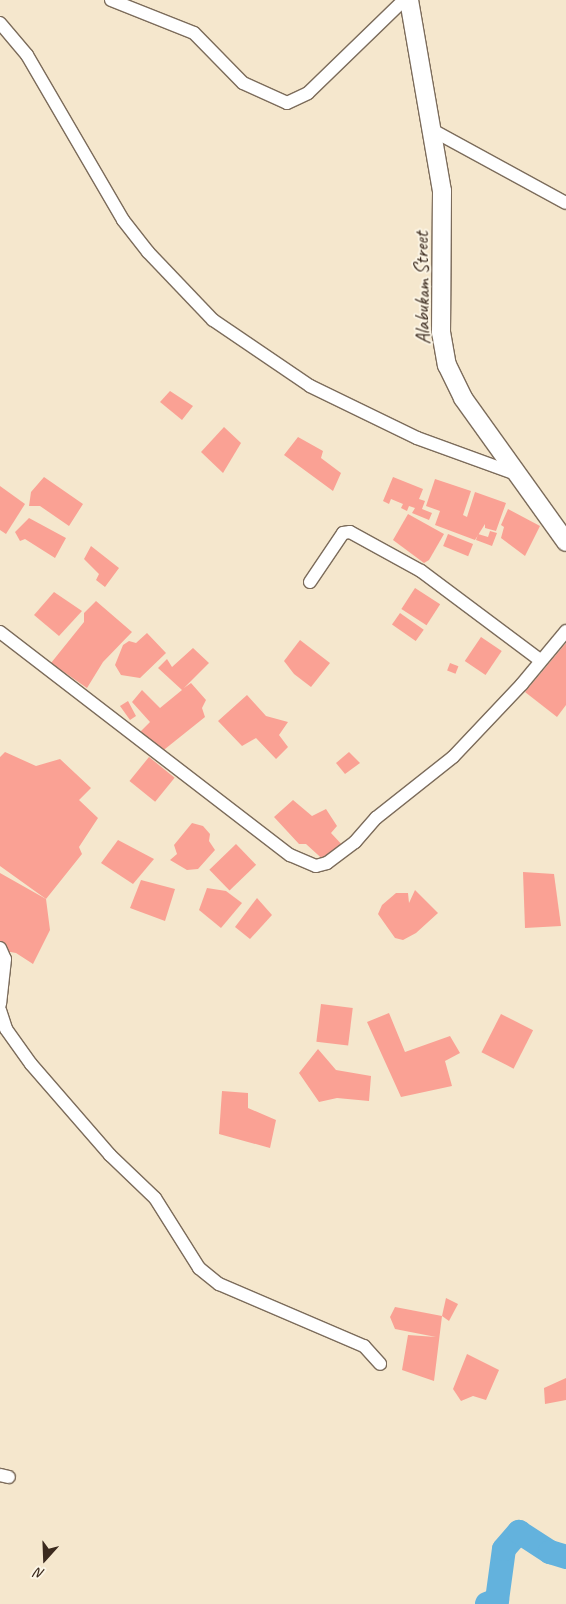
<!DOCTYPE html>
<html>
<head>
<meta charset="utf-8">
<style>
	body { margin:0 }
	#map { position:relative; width:566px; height:1604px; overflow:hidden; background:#f5e7cd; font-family:Caveat,sans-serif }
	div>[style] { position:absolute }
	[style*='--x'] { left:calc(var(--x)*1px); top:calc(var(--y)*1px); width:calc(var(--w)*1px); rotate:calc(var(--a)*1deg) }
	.river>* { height:24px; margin:-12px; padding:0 12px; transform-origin:12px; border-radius:12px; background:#63b2dd }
	.building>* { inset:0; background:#faa194; transform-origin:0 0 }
	.roads { filter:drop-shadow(1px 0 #7c6c5b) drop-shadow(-1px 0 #7c6c5b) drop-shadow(0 1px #7c6c5b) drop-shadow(0 -1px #7c6c5b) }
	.street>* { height:12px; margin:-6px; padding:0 6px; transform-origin:6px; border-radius:6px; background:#fff }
	.secondary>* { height:18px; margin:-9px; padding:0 9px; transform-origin:9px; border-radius:9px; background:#fff }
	span { translate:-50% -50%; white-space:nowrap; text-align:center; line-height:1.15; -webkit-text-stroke:4px #fcf5e5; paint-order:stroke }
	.street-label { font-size:20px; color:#3b2a1e }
	.north { position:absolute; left:20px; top:1534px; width:50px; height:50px; -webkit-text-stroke:4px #fcf5e5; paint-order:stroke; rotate:200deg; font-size:14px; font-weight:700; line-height:20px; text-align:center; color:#3b2a1e }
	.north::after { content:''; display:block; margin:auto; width:18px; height:22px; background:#3b2a1e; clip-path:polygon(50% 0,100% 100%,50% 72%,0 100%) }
</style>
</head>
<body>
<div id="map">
	<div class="river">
		<i style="--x:487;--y:1604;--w:11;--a:-22"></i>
		<i style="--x:497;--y:1600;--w:51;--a:-82.2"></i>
		<i style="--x:504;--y:1549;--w:23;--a:-49"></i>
		<i style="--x:519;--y:1532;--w:37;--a:33"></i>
		<i style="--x:550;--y:1552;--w:17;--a:17"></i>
	</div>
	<div class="building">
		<i style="clip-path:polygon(170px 391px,193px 406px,182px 420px,160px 402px)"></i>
		<i style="clip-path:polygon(224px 427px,241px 443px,223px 473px,201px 452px)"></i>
		<i style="clip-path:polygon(298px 437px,323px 451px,321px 458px,341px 473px,333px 491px,284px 455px)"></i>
		<i style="clip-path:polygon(44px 477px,83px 504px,69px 526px,40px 506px,29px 506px,31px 492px)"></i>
		<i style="clip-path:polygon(393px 477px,423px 489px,419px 499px,425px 501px,422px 509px,432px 513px,429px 520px,412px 513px,415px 508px,409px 506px,407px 511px,401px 508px,403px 504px,391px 499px,389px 504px,383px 501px)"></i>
		<i style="clip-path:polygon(435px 479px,471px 491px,463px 515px,467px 517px,475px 492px,506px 503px,496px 531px,485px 528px,485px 524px,475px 540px,435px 525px,440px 511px,426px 506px)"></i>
		<i style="clip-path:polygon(0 486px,25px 504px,6px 534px,0 530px)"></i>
		<i style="clip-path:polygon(508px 509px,540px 526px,525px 556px,501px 538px,504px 527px,501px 525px)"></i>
		<i style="clip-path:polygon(408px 514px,444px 534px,429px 560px,424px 563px,393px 540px)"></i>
		<i style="clip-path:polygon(29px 518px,66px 538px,55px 558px,25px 539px,20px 541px,15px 532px)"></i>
		<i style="clip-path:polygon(490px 531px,497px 533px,492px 546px,476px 540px,478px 534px,488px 537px)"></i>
		<i style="left:448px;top:534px;width:27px;height:13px;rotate:22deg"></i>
		<i style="clip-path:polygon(91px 546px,119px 568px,105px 587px,96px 580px,99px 574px,84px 559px)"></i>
		<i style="left:415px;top:588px;width:30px;height:25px;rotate:33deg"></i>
		<i style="clip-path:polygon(54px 592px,82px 611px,59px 636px,34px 615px)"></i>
		<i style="clip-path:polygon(96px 601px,132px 632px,103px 662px,87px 688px,51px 663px,84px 622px,84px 613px)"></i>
		<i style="left:400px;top:613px;width:29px;height:14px;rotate:35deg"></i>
		<i style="clip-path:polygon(147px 633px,166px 653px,140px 678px,121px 675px,115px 665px,123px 645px,129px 641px,136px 643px)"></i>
		<i style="left:481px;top:637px;width:25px;height:29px;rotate:34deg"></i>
		<i style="clip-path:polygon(300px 640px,330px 663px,311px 687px,294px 674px,284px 661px)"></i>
		<i style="clip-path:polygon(566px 643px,566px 705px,557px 717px,525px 692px)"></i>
		<i style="clip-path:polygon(193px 648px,209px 663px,184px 688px,191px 683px,206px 700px,202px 708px,205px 717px,160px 753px,140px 732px,150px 722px,132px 702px,142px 690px,160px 708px,182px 690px,158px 668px,167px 659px,172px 667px)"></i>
		<i style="left:450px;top:663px;width:9px;height:8px;rotate:21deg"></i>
		<i style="clip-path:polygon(247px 695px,266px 716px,288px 722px,279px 735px,288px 747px,276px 759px,256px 738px,242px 746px,218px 721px)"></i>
		<i style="clip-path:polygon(128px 701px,136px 716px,130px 720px,120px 706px)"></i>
		<i style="clip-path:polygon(5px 752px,36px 766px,60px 759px,91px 788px,79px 800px,98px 818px,79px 847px,82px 854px,46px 899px,0 866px,0 757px)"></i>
		<i style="clip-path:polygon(349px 752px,360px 763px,345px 774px,336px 763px)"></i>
		<i style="left:149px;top:757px;width:33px;height:31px;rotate:39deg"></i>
		<i style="clip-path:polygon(293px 800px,312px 816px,326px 809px,337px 826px,331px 833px,345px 848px,328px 864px,306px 844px,299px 844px,274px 817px)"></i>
		<i style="clip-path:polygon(192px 823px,203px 826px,210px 834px,209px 841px,215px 850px,198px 869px,187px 870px,170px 860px,177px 854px,174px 845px)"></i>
		<i style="clip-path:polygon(118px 840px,154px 859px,133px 884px,101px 863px)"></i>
		<i style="left:236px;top:844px;width:29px;height:37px;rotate:46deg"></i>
		<i style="clip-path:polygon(523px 872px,554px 874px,561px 926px,525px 928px)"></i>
		<i style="clip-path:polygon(0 873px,46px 899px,50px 930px,33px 964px,16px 953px,0 950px)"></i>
		<i style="clip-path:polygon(141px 880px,175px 889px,165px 921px,130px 908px)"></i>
		<i style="clip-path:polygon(207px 888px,226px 891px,242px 903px,221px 928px,199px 910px)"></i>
		<i style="clip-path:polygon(415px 890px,438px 913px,416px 933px,403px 940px,395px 938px,378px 914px,382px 905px,396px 893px,408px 893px,409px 903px)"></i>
		<i style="clip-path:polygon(257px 898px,272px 915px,250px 939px,235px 927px)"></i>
		<i style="left:321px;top:1004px;width:32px;height:38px;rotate:7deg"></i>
		<i style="clip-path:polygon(389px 1013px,405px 1052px,450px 1036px,460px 1053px,445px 1061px,452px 1086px,401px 1097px,367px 1022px)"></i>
		<i style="left:501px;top:1014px;width:36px;height:43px;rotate:27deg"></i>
		<i style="clip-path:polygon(318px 1049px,336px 1070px,371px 1076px,369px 1101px,337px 1098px,319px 1102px,299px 1073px)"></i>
		<i style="clip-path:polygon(222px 1091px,248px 1093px,248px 1108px,276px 1120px,270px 1148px,219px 1134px)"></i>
		<i style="clip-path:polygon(446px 1298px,458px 1304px,449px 1321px,442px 1316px)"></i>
		<i style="clip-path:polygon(395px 1307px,442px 1316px,434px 1381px,402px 1370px,408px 1335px,436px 1337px,395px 1329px,390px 1317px)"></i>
		<i style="clip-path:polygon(467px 1354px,499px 1370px,486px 1400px,473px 1396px,461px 1401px,453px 1389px)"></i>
		<i style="clip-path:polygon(566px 1378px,566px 1400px,545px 1404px,544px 1388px)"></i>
	</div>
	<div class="roads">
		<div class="street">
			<i style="--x:111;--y:0;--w:89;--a:21.7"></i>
			<i style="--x:194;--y:33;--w:70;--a:45.6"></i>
			<i style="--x:243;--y:83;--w:48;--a:24.4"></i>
			<i style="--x:287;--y:103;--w:23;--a:-25"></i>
			<i style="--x:308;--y:93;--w:134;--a:-44.1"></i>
			<i style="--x:0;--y:23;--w:42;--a:49.8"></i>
			<i style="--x:27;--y:55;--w:191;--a:59.8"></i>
			<i style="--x:123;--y:220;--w:41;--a:52"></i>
			<i style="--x:148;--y:252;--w:94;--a:46.3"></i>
			<i style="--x:213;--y:320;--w:117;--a:34.2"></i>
			<i style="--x:310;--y:386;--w:119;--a:25.9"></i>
			<i style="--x:417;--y:438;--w:105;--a:20"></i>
			<i style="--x:434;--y:131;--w:150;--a:28.6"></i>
			<i style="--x:310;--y:582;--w:59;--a:-56"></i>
			<i style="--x:343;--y:533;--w:7;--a:-8"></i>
			<i style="--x:350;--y:532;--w:81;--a:28.8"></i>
			<i style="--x:421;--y:571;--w:149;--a:36.8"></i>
			<i style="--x:0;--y:632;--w:366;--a:37.6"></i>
			<i style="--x:290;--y:855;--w:28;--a:23"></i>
			<i style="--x:316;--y:866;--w:11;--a:-15"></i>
			<i style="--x:327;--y:863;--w:35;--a:-37"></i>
			<i style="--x:355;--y:842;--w:32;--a:-49"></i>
			<i style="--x:376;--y:818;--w:98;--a:-38.4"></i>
			<i style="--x:453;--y:757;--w:100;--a:-46.6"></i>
			<i style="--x:522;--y:684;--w:69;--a:-50.3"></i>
			<i style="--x:0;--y:948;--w:12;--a:66"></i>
			<i style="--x:5;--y:959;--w:45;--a:96.3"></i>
			<i style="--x:0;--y:1010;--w:20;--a:72"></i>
			<i style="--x:6;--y:1029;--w:43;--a:54.5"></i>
			<i style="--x:31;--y:1064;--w:121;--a:49"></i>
			<i style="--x:110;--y:1155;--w:62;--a:43.7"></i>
			<i style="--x:155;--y:1198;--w:83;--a:57.8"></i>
			<i style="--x:199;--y:1268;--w:26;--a:39"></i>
			<i style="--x:219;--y:1284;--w:158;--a:23.2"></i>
			<i style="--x:364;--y:1346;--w:24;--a:48"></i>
			<i style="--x:0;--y:1475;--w:9;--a:13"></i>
		</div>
		<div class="secondary">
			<i style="--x:409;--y:0;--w:194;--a:80.2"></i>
			<i style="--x:442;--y:191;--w:141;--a:90.4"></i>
			<i style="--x:441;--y:332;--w:34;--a:80"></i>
			<i style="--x:447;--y:365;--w:37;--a:64"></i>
			<i style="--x:463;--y:398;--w:177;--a:54.4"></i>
		</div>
	</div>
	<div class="street-label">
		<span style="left:422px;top:288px;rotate:-91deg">Alabukam Street</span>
	</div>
	<div class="north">N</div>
</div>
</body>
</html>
